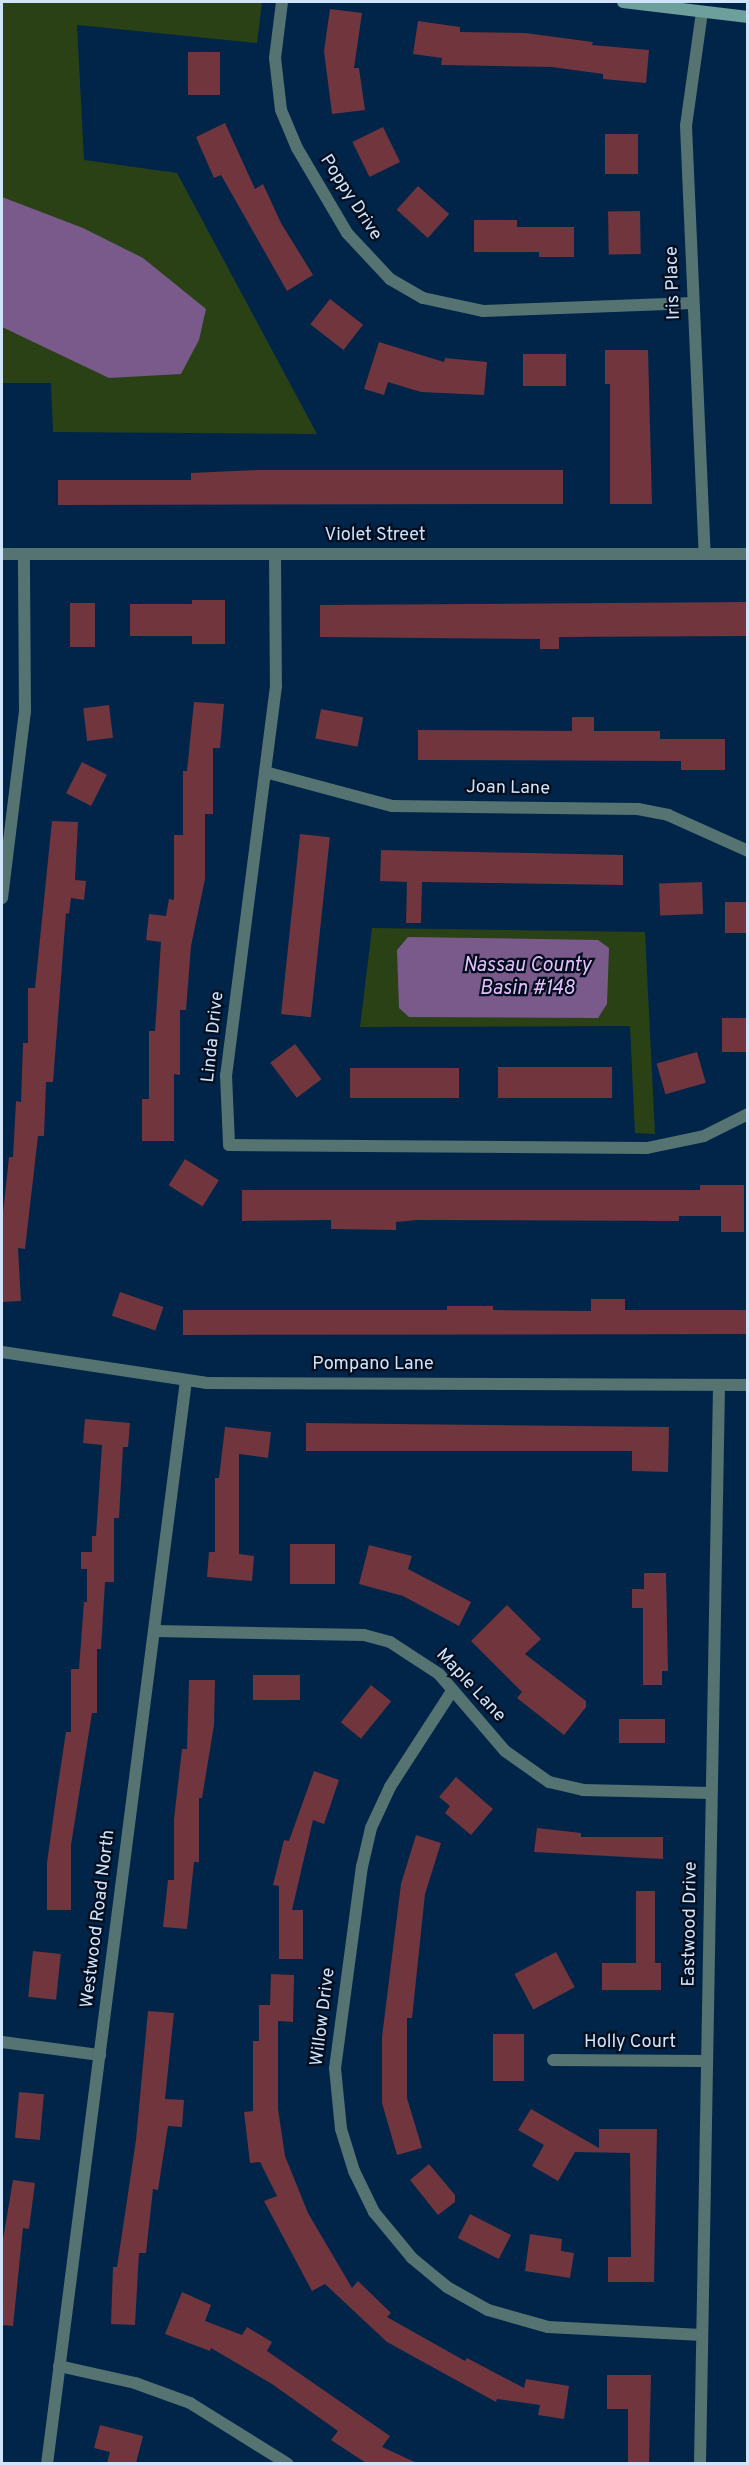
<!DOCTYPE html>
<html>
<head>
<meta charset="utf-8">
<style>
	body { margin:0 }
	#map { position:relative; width:749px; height:2465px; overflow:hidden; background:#012549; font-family:Overpass,sans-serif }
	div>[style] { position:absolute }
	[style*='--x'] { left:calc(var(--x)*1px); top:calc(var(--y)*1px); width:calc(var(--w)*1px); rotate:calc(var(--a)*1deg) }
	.green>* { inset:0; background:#2a4116 }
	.water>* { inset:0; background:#795a8b }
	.building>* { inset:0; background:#70353d; transform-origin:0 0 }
	.street>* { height:12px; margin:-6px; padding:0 6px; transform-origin:6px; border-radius:6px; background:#547371 }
	.secondary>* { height:12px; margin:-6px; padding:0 6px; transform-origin:6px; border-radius:6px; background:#6d9f9d }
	span { translate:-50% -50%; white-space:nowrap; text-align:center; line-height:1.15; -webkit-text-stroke:4.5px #020e1e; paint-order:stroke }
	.street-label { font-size:18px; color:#d0e4fc }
	.water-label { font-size:20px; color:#e5bffb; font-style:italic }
	.frame { position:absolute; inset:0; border:3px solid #d0e4fc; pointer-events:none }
</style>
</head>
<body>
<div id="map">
	<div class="green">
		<i style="clip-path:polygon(2px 2px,262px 2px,257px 43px,77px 25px,84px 160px,177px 173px,317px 434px,53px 432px,51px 383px,2px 383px)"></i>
		<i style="clip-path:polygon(372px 928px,645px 932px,655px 1134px,635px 1133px,630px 1026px,360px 1027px)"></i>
	</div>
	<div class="water">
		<i style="clip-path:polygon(2px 197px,83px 228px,143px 258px,206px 309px,199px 340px,181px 374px,109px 378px,2px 327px)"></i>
		<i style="clip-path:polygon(408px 937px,598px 940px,609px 948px,607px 1004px,598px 1018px,409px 1017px,399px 1008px,397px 950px)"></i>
	</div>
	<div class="building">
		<i style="clip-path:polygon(330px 9px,362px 13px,354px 68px,359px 68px,365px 110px,332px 114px,324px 51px)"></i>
		<i style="clip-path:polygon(418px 21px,460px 27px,460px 32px,525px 33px,593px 42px,592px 45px,649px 50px,646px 83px,603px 79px,603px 74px,552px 67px,441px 65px,442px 58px,413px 54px)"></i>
		<i style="left:188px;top:52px;width:32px;height:43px"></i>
		<i style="clip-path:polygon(225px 123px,255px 189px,263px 184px,281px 223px,313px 275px,287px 291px,221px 175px,214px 178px,196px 137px)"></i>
		<i style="left:383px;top:127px;width:39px;height:34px;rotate:64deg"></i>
		<i style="left:605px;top:134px;width:33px;height:40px"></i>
		<i style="left:418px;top:186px;width:42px;height:32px;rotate:42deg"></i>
		<i style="left:640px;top:211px;width:43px;height:32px;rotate:89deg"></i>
		<i style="clip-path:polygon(474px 220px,517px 220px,517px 227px,574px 227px,574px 257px,539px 257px,539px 252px,474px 252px)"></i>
		<i style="left:330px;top:299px;width:42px;height:32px;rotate:38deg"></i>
		<i style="clip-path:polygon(379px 342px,444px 362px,445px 358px,487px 362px,484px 395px,421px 392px,388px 382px,384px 395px,364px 389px)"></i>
		<i style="clip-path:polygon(605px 350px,648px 350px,652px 504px,610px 504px,610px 384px,605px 384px)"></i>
		<i style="left:523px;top:354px;width:43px;height:32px"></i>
		<i style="clip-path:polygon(257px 470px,563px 470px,563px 504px,58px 505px,58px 480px,191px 480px,191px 473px)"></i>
		<i style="clip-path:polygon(192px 600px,225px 600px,225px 644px,192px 644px,192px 636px,130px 636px,130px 604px,192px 604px)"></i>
		<i style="clip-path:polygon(747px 602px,747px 636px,559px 637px,559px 649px,540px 649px,540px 639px,320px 637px,320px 605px)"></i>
		<i style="left:70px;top:603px;width:25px;height:44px"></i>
		<i style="clip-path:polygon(194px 702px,224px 704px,220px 748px,213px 748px,213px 814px,205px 814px,205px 879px,191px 946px,186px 1010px,180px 1010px,180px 1075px,174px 1074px,174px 1141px,142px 1141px,142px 1099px,149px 1099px,149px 1031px,155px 1031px,161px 942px,146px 940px,149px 914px,166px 916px,169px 899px,174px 900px,174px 835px,183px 835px,183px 771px,187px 771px)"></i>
		<i style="left:109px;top:705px;width:33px;height:26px;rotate:83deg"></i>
		<i style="left:321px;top:709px;width:43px;height:30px;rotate:11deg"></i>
		<i style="clip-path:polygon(572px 717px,594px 717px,594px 731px,660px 731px,660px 739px,725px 739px,725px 770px,681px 770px,681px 761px,418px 760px,418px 730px,572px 731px)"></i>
		<i style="left:82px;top:762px;width:28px;height:35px;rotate:27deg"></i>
		<i style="clip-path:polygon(52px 821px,78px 822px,75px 880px,86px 881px,84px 900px,71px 898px,69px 914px,66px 913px,53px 1082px,46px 1082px,44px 1136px,38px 1136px,25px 1249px,18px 1248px,21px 1301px,2px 1302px,3px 1213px,9px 1157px,13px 1157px,16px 1101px,21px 1102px,23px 1043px,28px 1043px,28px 988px,35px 988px)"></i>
		<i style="left:300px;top:834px;width:30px;height:181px;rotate:6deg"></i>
		<i style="clip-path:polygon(381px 850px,623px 855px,623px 885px,422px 882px,421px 923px,406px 923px,407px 882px,380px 881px)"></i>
		<i style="left:702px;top:882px;width:32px;height:43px;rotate:88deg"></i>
		<i style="left:725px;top:902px;width:22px;height:31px"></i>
		<i style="left:722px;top:1018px;width:25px;height:34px"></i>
		<i style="left:295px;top:1044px;width:44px;height:31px;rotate:53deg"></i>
		<i style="left:697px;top:1052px;width:32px;height:42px;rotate:74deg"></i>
		<i style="left:612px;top:1067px;width:31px;height:114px;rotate:90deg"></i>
		<i style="left:350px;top:1068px;width:109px;height:30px"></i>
		<i style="left:185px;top:1159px;width:40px;height:31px;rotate:32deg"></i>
		<i style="clip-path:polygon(700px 1185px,744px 1185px,744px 1232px,721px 1232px,721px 1216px,679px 1216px,679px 1221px,418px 1220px,396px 1222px,396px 1230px,331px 1229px,331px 1220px,242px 1221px,242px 1190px,700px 1190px)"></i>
		<i style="left:120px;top:1292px;width:46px;height:25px;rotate:19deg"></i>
		<i style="clip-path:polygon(591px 1299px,625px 1299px,625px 1310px,747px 1310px,747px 1334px,183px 1335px,183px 1310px,447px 1310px,447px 1306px,493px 1306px,493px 1310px,591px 1311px)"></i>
		<i style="clip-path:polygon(85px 1419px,130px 1423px,128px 1447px,123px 1447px,119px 1518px,114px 1518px,114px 1582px,105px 1582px,101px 1649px,97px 1649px,97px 1713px,92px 1713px,71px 1845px,71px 1910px,47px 1910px,47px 1863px,56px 1798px,66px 1732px,71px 1732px,71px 1669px,79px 1669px,84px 1602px,87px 1602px,87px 1569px,81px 1569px,81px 1552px,92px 1552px,92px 1536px,96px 1536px,102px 1445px,83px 1443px)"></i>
		<i style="clip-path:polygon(306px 1423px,669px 1427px,668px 1472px,632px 1471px,632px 1451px,306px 1451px)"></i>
		<i style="clip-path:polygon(225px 1427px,271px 1432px,268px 1458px,239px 1454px,239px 1554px,254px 1556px,252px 1581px,207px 1577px,209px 1552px,215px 1552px,215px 1478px,219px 1478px)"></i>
		<i style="left:290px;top:1544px;width:45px;height:40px"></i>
		<i style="clip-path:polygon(369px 1545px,412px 1556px,408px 1569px,471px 1602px,459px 1626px,403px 1596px,359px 1584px)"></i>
		<i style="clip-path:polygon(644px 1573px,666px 1573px,668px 1671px,662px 1671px,662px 1685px,643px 1685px,643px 1608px,632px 1608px,632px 1589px,644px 1589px)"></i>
		<i style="clip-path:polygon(507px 1605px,541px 1639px,525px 1654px,586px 1701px,586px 1707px,564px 1735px,517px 1698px,522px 1692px,471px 1641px)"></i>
		<i style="left:253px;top:1675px;width:47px;height:25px"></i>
		<i style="clip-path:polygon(189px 1680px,215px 1680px,214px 1725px,202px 1798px,199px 1798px,199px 1862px,194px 1862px,187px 1929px,163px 1927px,168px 1880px,174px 1880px,174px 1819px,182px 1749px,187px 1749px)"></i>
		<i style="left:371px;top:1685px;width:26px;height:48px;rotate:39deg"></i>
		<i style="left:619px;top:1719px;width:46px;height:24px"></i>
		<i style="clip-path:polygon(314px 1771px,339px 1780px,324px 1824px,313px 1820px,292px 1910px,303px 1910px,303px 1959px,279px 1959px,279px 1886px,273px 1885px,284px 1840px,289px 1841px)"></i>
		<i style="clip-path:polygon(456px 1777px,493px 1809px,471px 1835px,445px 1813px,450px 1806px,439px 1797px)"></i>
		<i style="clip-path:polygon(537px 1828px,581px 1833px,581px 1837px,663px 1837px,663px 1859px,534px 1852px)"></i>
		<i style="clip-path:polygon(416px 1835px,441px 1843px,425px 1894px,412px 2018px,407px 2018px,407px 2098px,422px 2148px,397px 2155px,382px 2103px,382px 2037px,401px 1884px)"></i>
		<i style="clip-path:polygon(636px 1891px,655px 1891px,655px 1963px,661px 1963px,661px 1990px,602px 1990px,602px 1963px,636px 1963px)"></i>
		<i style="left:33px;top:1951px;width:28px;height:46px;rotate:6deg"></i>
		<i style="left:556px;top:1952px;width:40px;height:47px;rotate:62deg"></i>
		<i style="clip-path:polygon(271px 1974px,294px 1975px,293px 2022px,278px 2021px,278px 2109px,285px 2156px,308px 2213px,352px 2288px,358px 2281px,391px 2313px,387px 2317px,465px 2361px,467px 2358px,524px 2388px,526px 2379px,569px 2386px,564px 2419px,538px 2415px,540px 2405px,497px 2399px,496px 2402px,387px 2342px,325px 2284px,312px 2291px,264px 2201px,277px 2196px,260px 2162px,250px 2163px,244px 2112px,253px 2111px,253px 2041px,259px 2041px,259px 2005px,270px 2005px)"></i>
		<i style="clip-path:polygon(148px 2011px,174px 2013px,165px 2099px,184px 2100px,182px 2127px,168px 2126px,158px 2190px,153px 2189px,146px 2253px,139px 2253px,135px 2325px,111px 2324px,113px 2267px,117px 2267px,136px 2140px)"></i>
		<i style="left:493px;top:2034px;width:31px;height:47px"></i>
		<i style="left:19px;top:2092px;width:25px;height:46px;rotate:5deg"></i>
		<i style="clip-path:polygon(531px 2109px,599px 2148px,599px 2129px,657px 2129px,654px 2282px,608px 2282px,608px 2257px,631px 2257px,630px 2153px,575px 2152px,558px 2181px,532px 2166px,544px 2145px,518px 2130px)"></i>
		<i style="clip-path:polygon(429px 2164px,455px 2195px,455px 2202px,438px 2215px,410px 2180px)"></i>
		<i style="clip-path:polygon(13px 2180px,35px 2183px,29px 2229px,23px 2228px,13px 2326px,2px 2325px,2px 2245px)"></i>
		<i style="left:470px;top:2214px;width:46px;height:27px;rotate:27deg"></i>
		<i style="clip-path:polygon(530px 2234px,562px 2239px,561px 2251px,574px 2253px,570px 2278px,525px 2271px)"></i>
		<i style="clip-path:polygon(182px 2292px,211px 2305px,205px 2321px,242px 2335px,247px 2327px,272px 2342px,267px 2351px,390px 2436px,382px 2447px,417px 2463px,366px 2463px,331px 2440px,338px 2431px,272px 2384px,211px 2348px,210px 2351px,165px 2334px)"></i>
		<i style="clip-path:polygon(607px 2375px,651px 2375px,649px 2463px,628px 2463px,628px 2409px,607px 2409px)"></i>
		<i style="clip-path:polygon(100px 2425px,143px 2436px,136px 2463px,107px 2463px,110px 2452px,94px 2448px)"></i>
	</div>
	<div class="street">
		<i style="--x:282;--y:2;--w:56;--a:97.1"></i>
		<i style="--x:275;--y:58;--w:52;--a:83.4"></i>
		<i style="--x:281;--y:110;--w:41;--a:67.2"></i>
		<i style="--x:297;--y:148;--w:99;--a:59.5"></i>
		<i style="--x:347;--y:233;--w:63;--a:46.9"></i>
		<i style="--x:390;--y:279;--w:38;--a:30"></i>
		<i style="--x:423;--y:298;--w:61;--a:12.2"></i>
		<i style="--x:483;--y:311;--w:210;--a:-2.2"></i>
		<i style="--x:702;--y:12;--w:115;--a:98"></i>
		<i style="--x:686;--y:126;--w:428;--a:87.5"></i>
		<i style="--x:2;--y:554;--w:746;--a:0"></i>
		<i style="--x:275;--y:554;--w:132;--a:89.6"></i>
		<i style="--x:276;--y:686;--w:392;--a:97.3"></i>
		<i style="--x:226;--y:1075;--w:70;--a:87.5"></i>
		<i style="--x:229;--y:1145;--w:418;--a:0.4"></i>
		<i style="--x:647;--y:1148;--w:58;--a:-11.9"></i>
		<i style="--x:704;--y:1136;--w:49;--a:-26.6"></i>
		<i style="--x:265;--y:772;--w:131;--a:15"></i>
		<i style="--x:392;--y:806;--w:246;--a:0.7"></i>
		<i style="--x:638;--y:809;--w:31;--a:11"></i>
		<i style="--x:668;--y:815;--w:88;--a:24.2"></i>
		<i style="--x:2;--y:898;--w:187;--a:-83"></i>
		<i style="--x:25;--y:712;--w:158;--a:-90.4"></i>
		<i style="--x:2;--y:1352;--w:206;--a:8.6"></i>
		<i style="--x:206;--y:1383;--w:542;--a:0.21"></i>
		<i style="--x:155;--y:1631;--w:209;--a:1.1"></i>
		<i style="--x:364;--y:1635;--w:27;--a:15"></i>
		<i style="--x:390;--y:1642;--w:59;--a:33.1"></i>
		<i style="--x:439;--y:1674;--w:101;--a:49.4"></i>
		<i style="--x:505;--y:1751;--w:54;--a:35.2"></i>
		<i style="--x:549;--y:1782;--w:35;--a:13"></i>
		<i style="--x:583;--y:1790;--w:128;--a:1.3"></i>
		<i style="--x:452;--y:1691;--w:114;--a:122.9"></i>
		<i style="--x:390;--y:1787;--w:45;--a:114.9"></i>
		<i style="--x:371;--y:1828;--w:39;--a:103"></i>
		<i style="--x:362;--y:1866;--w:204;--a:97.6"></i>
		<i style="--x:335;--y:2068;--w:61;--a:84.4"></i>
		<i style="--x:341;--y:2129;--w:44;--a:72.8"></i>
		<i style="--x:354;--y:2171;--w:46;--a:64"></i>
		<i style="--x:374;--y:2212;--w:60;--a:50.4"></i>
		<i style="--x:412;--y:2258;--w:45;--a:39.6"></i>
		<i style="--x:447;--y:2287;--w:47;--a:29.3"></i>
		<i style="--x:488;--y:2310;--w:62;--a:15.8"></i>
		<i style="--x:548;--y:2327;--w:154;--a:3"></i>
		<i style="--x:2;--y:2042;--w:99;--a:7.6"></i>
		<i style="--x:553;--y:2060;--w:154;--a:0.4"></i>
		<i style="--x:59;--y:2366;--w:78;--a:12.6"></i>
		<i style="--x:135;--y:2383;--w:59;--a:20"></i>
		<i style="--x:190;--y:2403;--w:115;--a:31.9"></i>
		<i style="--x:47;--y:2464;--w:1093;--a:-82.69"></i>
		<i style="--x:700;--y:2464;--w:1079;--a:-88.99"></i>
	</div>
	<div class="secondary">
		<i style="--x:623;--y:2;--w:126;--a:6.8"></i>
	</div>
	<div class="street-label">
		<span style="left:350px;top:198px;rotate:57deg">Poppy Drive</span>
		<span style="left:674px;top:283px;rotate:-92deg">Iris Place</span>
		<span style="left:375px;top:536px">Violet Street</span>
		<span style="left:508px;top:789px;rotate:1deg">Joan Lane</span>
		<span style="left:214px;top:1037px;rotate:-84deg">Linda Drive</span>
		<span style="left:373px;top:1365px">Pompano Lane</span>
		<span style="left:470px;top:1686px;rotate:47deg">Maple Lane</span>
		<span style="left:99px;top:1919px;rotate:-83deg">Westwood Road North</span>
		<span style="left:691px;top:1924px;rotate:-89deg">Eastwood Drive</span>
		<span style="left:324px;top:2017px;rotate:-83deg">Willow Drive</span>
		<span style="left:630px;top:2043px">Holly Court</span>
	</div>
	<div class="water-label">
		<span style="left:527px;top:978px">Nassau County<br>Basin #148</span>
	</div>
	<div class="frame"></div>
</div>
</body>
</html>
